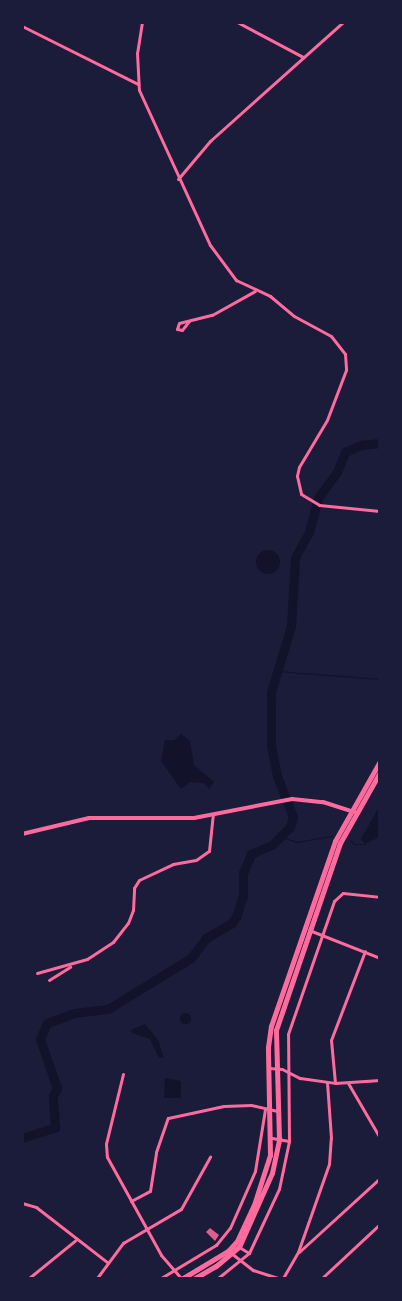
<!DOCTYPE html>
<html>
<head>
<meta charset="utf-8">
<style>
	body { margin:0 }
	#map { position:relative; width:402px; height:1301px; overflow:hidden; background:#1b1b3a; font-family:Georgia,serif }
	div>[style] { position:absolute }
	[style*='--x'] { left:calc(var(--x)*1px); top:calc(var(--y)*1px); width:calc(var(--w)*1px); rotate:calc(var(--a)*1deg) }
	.water>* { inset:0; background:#12122b }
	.round { border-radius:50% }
	.stream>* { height:1px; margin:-0.5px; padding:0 0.5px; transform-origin:0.5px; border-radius:0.5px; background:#12122b }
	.river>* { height:9px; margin:-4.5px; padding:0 4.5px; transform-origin:4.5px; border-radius:4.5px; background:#12122b }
	.building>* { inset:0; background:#dd5f8e }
	.minor>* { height:3px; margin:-1.5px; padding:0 1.5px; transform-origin:1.5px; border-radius:1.5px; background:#ff6b9d }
	.tertiary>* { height:4px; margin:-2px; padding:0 2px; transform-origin:2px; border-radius:2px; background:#ff6b9d }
	.primary>* { height:5px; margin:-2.5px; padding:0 2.5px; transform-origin:2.5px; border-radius:2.5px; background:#ff6b9d }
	span { translate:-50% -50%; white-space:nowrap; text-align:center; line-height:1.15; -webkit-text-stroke:5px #1b1b3a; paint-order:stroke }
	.frame { position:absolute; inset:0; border:24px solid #1b1b3a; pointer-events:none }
</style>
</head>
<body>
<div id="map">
	<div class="water">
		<i class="round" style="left:256px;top:550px;width:24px;height:24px"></i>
		<i style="clip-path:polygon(181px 734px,190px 741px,194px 765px,214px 782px,209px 789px,203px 783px,190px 782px,181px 789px,161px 761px,165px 740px,174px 740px)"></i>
		<i style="clip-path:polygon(379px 807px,379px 837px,365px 844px,361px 839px)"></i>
		<i class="round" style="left:179.5px;top:1012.5px;width:11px;height:11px"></i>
		<i style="clip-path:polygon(145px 1024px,158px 1040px,164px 1058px,159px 1058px,150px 1039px,132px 1033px,131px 1030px)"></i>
		<i style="clip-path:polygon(165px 1078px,181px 1081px,181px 1098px,164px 1098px)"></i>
	</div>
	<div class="stream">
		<i style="--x:277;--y:671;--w:103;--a:4.4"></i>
		<i style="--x:281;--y:837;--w:17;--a:17"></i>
		<i style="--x:297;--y:842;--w:36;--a:-10"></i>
		<i style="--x:350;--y:840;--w:6;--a:45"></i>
		<i style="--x:354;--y:844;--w:11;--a:0"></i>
	</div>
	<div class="river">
		<i style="--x:22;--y:1138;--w:35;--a:-18"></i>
		<i style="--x:55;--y:1127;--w:31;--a:-94"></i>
		<i style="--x:53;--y:1096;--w:9;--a:-63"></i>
		<i style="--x:57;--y:1088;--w:52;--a:-109.1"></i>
		<i style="--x:40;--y:1039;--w:17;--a:-66"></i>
		<i style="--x:47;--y:1023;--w:29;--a:-20"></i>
		<i style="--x:74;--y:1013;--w:34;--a:-7"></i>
		<i style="--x:108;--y:1009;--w:97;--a:-31.6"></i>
		<i style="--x:191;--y:958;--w:25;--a:-53"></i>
		<i style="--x:206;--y:938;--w:30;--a:-30"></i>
		<i style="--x:232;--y:923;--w:7;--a:-56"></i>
		<i style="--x:236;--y:917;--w:22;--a:-72"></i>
		<i style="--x:243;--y:896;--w:23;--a:-90"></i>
		<i style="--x:243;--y:873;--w:21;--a:-67"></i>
		<i style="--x:251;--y:854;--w:24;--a:-24"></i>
		<i style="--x:273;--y:844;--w:24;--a:-45"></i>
		<i style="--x:290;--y:827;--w:10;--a:-73"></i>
		<i style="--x:293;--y:817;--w:44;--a:-111.3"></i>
		<i style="--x:277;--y:776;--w:31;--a:-101"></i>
		<i style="--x:271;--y:746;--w:54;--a:-90"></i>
		<i style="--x:271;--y:692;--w:69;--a:-73.1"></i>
		<i style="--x:291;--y:626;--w:68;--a:-86.6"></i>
		<i style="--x:295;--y:558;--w:30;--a:-62"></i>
		<i style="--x:309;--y:532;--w:35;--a:-75"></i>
		<i style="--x:318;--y:498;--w:32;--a:-54"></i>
		<i style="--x:337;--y:472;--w:22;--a:-68"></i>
		<i style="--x:345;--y:452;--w:17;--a:-24"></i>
		<i style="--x:361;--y:445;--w:19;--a:-6"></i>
	</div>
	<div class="building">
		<i style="clip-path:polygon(210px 1228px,219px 1235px,215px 1241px,206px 1232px)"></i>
	</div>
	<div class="minor">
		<i style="--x:142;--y:22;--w:31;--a:99"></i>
		<i style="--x:137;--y:53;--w:37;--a:87"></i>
		<i style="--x:139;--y:90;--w:170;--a:65.4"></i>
		<i style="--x:210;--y:245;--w:44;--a:53.4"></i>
		<i style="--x:236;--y:280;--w:38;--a:25"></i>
		<i style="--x:270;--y:296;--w:31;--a:40"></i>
		<i style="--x:294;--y:316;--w:42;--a:28.4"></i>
		<i style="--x:331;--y:336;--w:23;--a:52"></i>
		<i style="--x:345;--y:354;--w:16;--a:86"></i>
		<i style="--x:346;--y:370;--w:53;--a:110.8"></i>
		<i style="--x:327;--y:420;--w:55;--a:120.8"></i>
		<i style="--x:299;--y:467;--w:9;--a:103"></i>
		<i style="--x:297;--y:476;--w:18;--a:77"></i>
		<i style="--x:301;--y:494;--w:21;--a:31"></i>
		<i style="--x:319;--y:505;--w:61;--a:5.6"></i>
		<i style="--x:237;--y:22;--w:75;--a:27.9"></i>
		<i style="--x:22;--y:26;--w:130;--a:26.6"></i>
		<i style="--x:178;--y:179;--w:50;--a:-49.9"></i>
		<i style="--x:210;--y:141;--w:178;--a:-41.8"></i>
		<i style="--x:189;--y:321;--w:11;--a:128"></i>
		<i style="--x:182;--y:330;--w:5;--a:-169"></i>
		<i style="--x:177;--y:329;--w:6;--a:-72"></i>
		<i style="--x:179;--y:323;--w:34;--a:-14"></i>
		<i style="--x:212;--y:315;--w:49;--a:-29.2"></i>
		<i style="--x:309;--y:930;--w:76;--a:21.5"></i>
		<i style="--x:37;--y:973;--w:52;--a:-15.6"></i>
		<i style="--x:87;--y:959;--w:31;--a:-33"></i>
		<i style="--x:113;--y:942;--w:24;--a:-52"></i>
		<i style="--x:128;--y:923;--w:14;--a:-69"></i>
		<i style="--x:133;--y:910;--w:22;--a:-87"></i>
		<i style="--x:134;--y:888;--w:9;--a:-58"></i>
		<i style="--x:139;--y:880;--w:38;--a:-25"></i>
		<i style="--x:173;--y:864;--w:23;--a:-10"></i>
		<i style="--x:196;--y:860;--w:16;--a:-35"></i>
		<i style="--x:209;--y:851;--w:36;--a:-84"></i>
		<i style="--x:49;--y:980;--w:25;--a:-32"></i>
		<i style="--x:269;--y:1068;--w:13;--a:4"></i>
		<i style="--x:282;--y:1069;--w:20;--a:27"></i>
		<i style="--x:300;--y:1078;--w:35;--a:8"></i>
		<i style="--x:335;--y:1083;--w:45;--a:-3.8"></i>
		<i style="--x:123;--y:1074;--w:72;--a:103.7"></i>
		<i style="--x:106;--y:1144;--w:13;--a:86"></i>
		<i style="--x:107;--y:1157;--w:112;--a:61.1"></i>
		<i style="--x:161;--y:1255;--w:30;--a:49"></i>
		<i style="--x:335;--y:1083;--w:43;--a:-95.3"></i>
		<i style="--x:331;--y:1040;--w:95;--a:-69.1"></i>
		<i style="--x:348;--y:1083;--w:64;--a:59.8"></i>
		<i style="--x:272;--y:1138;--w:17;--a:10"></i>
		<i style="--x:131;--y:1201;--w:21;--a:-28"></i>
		<i style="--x:150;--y:1191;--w:39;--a:-81"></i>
		<i style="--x:156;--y:1152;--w:36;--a:-71"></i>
		<i style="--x:168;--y:1118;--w:57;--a:-12.1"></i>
		<i style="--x:224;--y:1106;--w:27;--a:-2"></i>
		<i style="--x:251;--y:1105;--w:27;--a:13"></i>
		<i style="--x:22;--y:1203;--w:15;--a:16"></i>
		<i style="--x:36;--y:1207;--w:90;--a:37.8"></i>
		<i style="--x:239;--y:1247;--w:12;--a:31"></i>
		<i style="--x:299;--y:1252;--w:110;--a:-42.4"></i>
		<i style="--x:231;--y:1253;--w:28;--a:38"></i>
		<i style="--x:253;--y:1270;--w:26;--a:18"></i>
		<i style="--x:29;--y:1278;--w:62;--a:-39.1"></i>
		<i style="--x:97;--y:1278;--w:44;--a:-53.4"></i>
		<i style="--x:123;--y:1243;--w:67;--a:-30.4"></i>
		<i style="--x:181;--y:1209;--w:60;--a:-60.9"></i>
		<i style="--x:161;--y:1278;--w:64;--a:-31"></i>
		<i style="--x:216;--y:1245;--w:22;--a:-51"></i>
		<i style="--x:230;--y:1228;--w:62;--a:-66.3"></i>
		<i style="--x:255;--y:1171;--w:63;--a:-80.8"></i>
		<i style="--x:218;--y:1278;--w:40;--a:-39"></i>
		<i style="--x:249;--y:1253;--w:71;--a:-64.9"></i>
		<i style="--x:279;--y:1189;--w:49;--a:-78.2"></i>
		<i style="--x:289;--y:1141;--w:107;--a:-90.5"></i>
		<i style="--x:288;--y:1034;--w:141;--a:-70.9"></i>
		<i style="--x:334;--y:901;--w:12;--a:-42"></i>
		<i style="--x:343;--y:893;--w:37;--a:6"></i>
		<i style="--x:283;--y:1278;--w:30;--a:-60"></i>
		<i style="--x:298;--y:1252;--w:93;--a:-70.6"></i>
		<i style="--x:329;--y:1164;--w:26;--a:-86"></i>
		<i style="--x:331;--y:1138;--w:56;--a:-94.1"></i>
		<i style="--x:322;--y:1278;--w:79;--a:-43"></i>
	</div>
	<div class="tertiary">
		<i style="--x:22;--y:834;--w:69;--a:-13.4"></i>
		<i style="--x:89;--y:818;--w:105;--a:0"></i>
		<i style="--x:194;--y:818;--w:100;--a:-11"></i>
		<i style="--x:292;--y:799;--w:31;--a:6"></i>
		<i style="--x:323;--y:802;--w:33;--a:18"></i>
	</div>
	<div class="primary">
		<i style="--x:183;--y:1278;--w:52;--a:-31"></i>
		<i style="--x:228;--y:1251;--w:13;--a:-48"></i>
		<i style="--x:237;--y:1241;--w:40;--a:-65"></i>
		<i style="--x:254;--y:1205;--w:52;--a:-72.3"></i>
		<i style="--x:270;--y:1155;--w:108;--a:-91.1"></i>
		<i style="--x:268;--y:1047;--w:21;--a:-82"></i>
		<i style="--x:271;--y:1026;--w:196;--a:-70.9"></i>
		<i style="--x:335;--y:841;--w:92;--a:-60.6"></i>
		<i style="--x:195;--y:1278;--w:24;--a:-30"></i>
		<i style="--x:216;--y:1266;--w:30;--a:-40"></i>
		<i style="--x:239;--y:1247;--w:81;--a:-66"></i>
		<i style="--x:272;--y:1173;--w:35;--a:-78"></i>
		<i style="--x:279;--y:1139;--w:109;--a:-91.6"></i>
		<i style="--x:276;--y:1030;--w:198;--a:-71.1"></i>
		<i style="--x:340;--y:843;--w:81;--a:-60.6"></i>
	</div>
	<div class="frame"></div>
</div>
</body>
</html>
